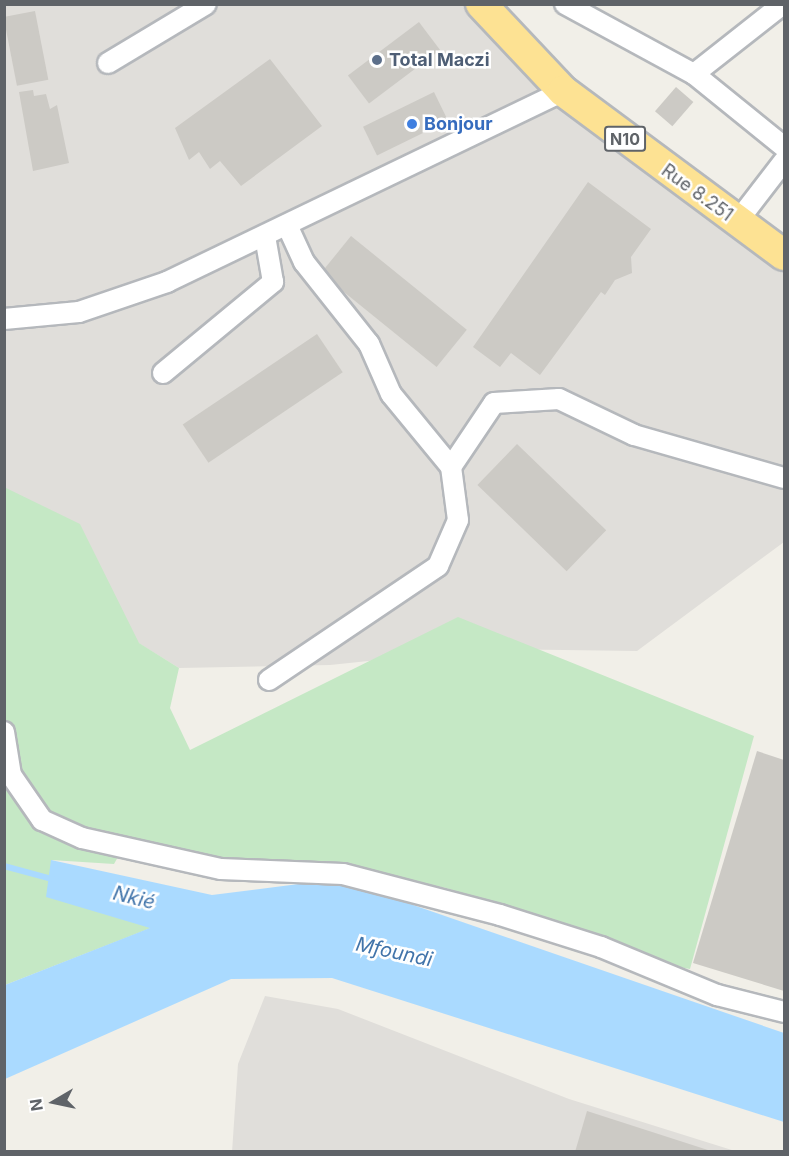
<!DOCTYPE html>
<html>
<head>
<meta charset="utf-8">
<style>
	body { margin:0 }
	#map { position:relative; width:789px; height:1156px; overflow:hidden; background:#f1efe8; font-family:Inter,sans-serif }
	div>[style] { position:absolute }
	[style*='--x'] { left:calc(var(--x)*1px); top:calc(var(--y)*1px); width:calc(var(--w)*1px); rotate:calc(var(--a)*1deg) }
	.industrial>* { inset:0; background:#e0deda }
	.green>* { inset:0; background:#c5e8c5 }
	.water>* { inset:0; background:#aadaff }
	.stream>* { height:6px; margin:-3px; padding:0 3px; transform-origin:3px; border-radius:3px; background:#aadaff }
	.building>* { inset:0; background:#cccac5; transform-origin:0 0 }
	.roads { filter:drop-shadow(2px 0 #b5b8bc) drop-shadow(-2px 0 #b5b8bc) drop-shadow(0 2px #b5b8bc) drop-shadow(0 -2px #b5b8bc) }
	.minor>* { height:20px; margin:-10px; padding:0 10px; transform-origin:10px; border-radius:10px; background:#fff }
	.highway>* { height:30px; margin:-15px; padding:0 15px; transform-origin:15px; border-radius:15px; background:#fde293 }
	.dots>* { width:16px; height:16px; translate:-50% -50%; box-sizing:border-box; border:3px solid #fff; border-radius:50% }
	span { translate:-50% -50%; white-space:nowrap; text-align:center; line-height:1.15; -webkit-text-stroke:5px #fff; paint-order:stroke }
	.shield-label span { padding:2px 4px; background:#fff; border:2px solid; border-radius:4px; -webkit-text-stroke-width:0 }
	.shield-label { font-size:16px; color:#5f6368; font-weight:700 }
	.service-label { font-size:18px; color:#4e5e75; font-weight:700 }
	.left { translate:0 -50%; text-align:left }
	.shop-label { font-size:18px; color:#366cbe; font-weight:700 }
	.street-label { font-size:18px; color:#5f6368 }
	.water-label { font-size:20px; color:#4174aa; font-style:italic }
	.frame { position:absolute; inset:0; border:6px solid #5f6368; pointer-events:none }
	.north { position:absolute; left:24px; top:1072px; width:60px; height:60px; -webkit-text-stroke:4px #fff; paint-order:stroke; rotate:261deg; font-size:16px; font-weight:700; line-height:24px; text-align:center; color:#5f6368 }
	.north::after { content:''; display:block; margin:auto; width:21px; height:27px; background:#5f6368; clip-path:polygon(50% 0,100% 100%,50% 72%,0 100%) }
</style>
</head>
<body>
<div id="map">
	<div class="industrial">
		<i style="clip-path:polygon(4px 5px,481px 5px,784px 255px,784px 542px,637px 651px,483px 649px,330px 665px,179px 668px,67px 599px,5px 574px)"></i>
		<i style="clip-path:polygon(265px 996px,338px 1009px,569px 1099px,735px 1151px,232px 1152px,238px 1064px)"></i>
	</div>
	<div class="green">
		<i style="clip-path:polygon(4px 487px,80px 524px,139px 643px,179px 668px,170px 708px,190px 750px,458px 617px,754px 736px,690px 969px,652px 962px,603px 938px,446px 888px,346px 866px,229px 862px,128px 839px,114px 864px,51px 860px,151px 928px,5px 985px)"></i>
	</div>
	<div class="water">
		<i style="clip-path:polygon(51px 860px,212px 895px,338px 879px,784px 1033px,784px 1122px,332px 978px,231px 979px,5px 1079px,5px 985px,150px 928px,46px 897px)"></i>
	</div>
	<div class="stream">
		<i style="--x:4;--y:866;--w:54;--a:15.1"></i>
	</div>
	<div class="building">
		<i style="left:35px;top:11px;width:70px;height:32px;rotate:79deg"></i>
		<i style="left:419px;top:22px;width:35px;height:89px;rotate:53deg"></i>
		<i style="clip-path:polygon(270px 59px,322px 126px,241px 186px,220px 161px,210px 169px,199px 152px,189px 160px,175px 128px)"></i>
		<i style="left:676px;top:87px;width:23px;height:32px;rotate:41deg"></i>
		<i style="clip-path:polygon(33px 90px,34px 96px,46px 94px,50px 109px,57px 105px,69px 163px,33px 171px,19px 92px)"></i>
		<i style="left:434px;top:92px;width:32px;height:79px;rotate:64deg"></i>
		<i style="clip-path:polygon(588px 182px,651px 229px,631px 257px,632px 273px,615px 280px,605px 295px,601px 292px,540px 375px,511px 353px,500px 367px,473px 347px)"></i>
		<i style="left:351px;top:236px;width:149px;height:48px;rotate:39deg"></i>
		<i style="left:317px;top:334px;width:46px;height:162px;rotate:56deg"></i>
		<i style="left:517px;top:444px;width:124px;height:57px;rotate:44deg"></i>
		<i style="clip-path:polygon(757px 751px,784px 760px,784px 991px,693px 963px)"></i>
		<i style="clip-path:polygon(587px 1111px,711px 1151px,711px 1152px,575px 1152px)"></i>
	</div>
	<div class="roads">
		<div class="minor">
			<i style="--x:565;--y:4;--w:147;--a:28.5"></i>
			<i style="--x:694;--y:74;--w:116;--a:39"></i>
			<i style="--x:108;--y:63;--w:114;--a:-31"></i>
			<i style="--x:694;--y:74;--w:113;--a:-38.2"></i>
			<i style="--x:737;--y:222;--w:77;--a:-52.4"></i>
			<i style="--x:4;--y:319;--w:75;--a:-5.3"></i>
			<i style="--x:79;--y:312;--w:93;--a:-18.8"></i>
			<i style="--x:167;--y:282;--w:440;--a:-25.7"></i>
			<i style="--x:163;--y:373;--w:143;--a:-39.6"></i>
			<i style="--x:273;--y:282;--w:47;--a:-99.9"></i>
			<i style="--x:451;--y:467;--w:77;--a:-56.1"></i>
			<i style="--x:494;--y:403;--w:65;--a:-3.5"></i>
			<i style="--x:559;--y:399;--w:83;--a:25.6"></i>
			<i style="--x:634;--y:435;--w:156;--a:16"></i>
			<i style="--x:269;--y:680;--w:204;--a:-34"></i>
			<i style="--x:438;--y:566;--w:50;--a:-66.5"></i>
			<i style="--x:458;--y:520;--w:53;--a:-97.5"></i>
			<i style="--x:451;--y:467;--w:94;--a:-129.4"></i>
			<i style="--x:391;--y:394;--w:55;--a:-113.7"></i>
			<i style="--x:369;--y:344;--w:105;--a:-128.4"></i>
			<i style="--x:304;--y:262;--w:41;--a:-114.7"></i>
			<i style="--x:4;--y:732;--w:44;--a:80.8"></i>
			<i style="--x:11;--y:775;--w:55;--a:55.4"></i>
			<i style="--x:42;--y:820;--w:44;--a:24.2"></i>
			<i style="--x:82;--y:838;--w:142;--a:12.6"></i>
			<i style="--x:221;--y:869;--w:122;--a:2.3"></i>
			<i style="--x:343;--y:874;--w:162;--a:14.6"></i>
			<i style="--x:500;--y:915;--w:106;--a:17.6"></i>
			<i style="--x:601;--y:947;--w:126;--a:22.5"></i>
			<i style="--x:717;--y:995;--w:69;--a:14.2"></i>
		</div>
		<div class="highway">
			<i style="--x:481;--y:4;--w:120;--a:46.7"></i>
			<i style="--x:563;--y:91;--w:275;--a:36.6"></i>
		</div>
	</div>
	<div class="dots">
		<i style="left:377px;top:60px;background:#5c6f8a"></i>
		<i style="left:412px;top:124px;background:#3f7fe0"></i>
	</div>
	<div class="shield-label">
		<span style="left:625px;top:139px">N10</span>
	</div>
	<div class="service-label">
		<span class="left" style="left:389px;top:60px">Total Maczi</span>
	</div>
	<div class="shop-label">
		<span class="left" style="left:424px;top:124px">Bonjour</span>
	</div>
	<div class="street-label">
		<span style="left:697px;top:193px;rotate:36deg">Rue 8.251</span>
	</div>
	<div class="water-label">
		<span style="left:134px;top:898px;rotate:14deg">Nkié</span>
		<span style="left:394px;top:952px;rotate:12deg">Mfoundi</span>
	</div>
	<div class="frame"></div>
	<div class="north">N</div>
</div>
</body>
</html>
